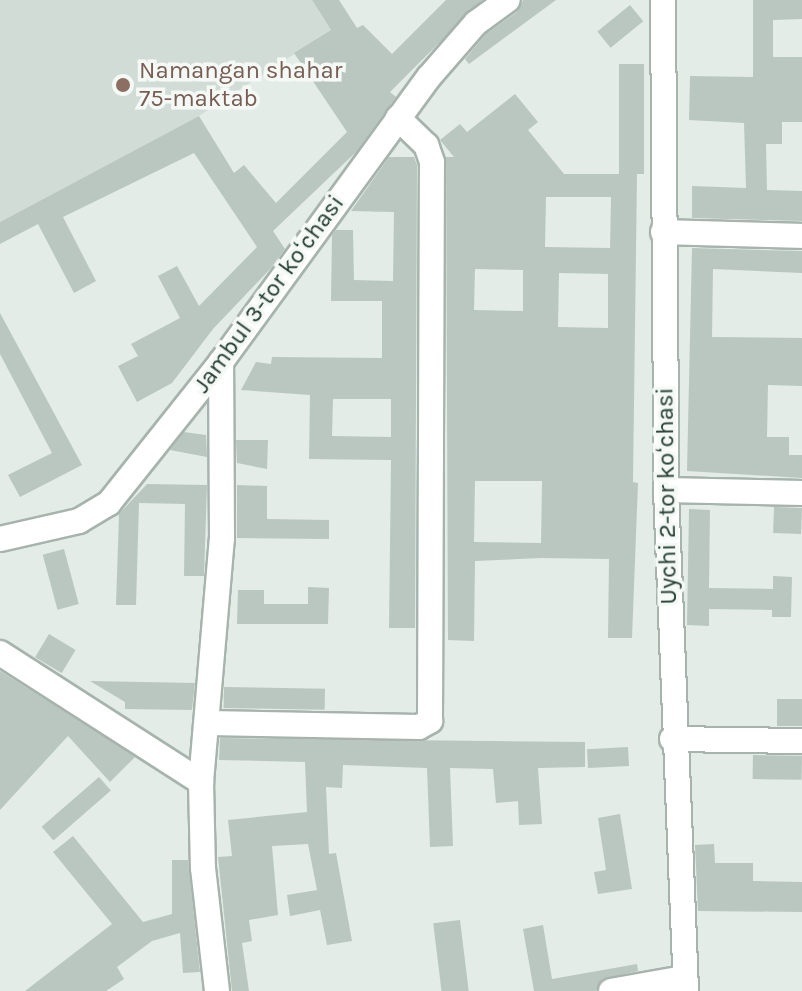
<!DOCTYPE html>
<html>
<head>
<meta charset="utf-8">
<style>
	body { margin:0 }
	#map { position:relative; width:802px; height:991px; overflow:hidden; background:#e3ece7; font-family:Karla,sans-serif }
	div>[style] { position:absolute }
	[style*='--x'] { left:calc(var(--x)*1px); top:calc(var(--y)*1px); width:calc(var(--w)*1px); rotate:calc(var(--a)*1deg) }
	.built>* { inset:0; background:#d2dcd6 }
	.building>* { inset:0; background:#b9c7c0; transform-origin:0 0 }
	.roads { filter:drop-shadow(2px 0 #a6b4ad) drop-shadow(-2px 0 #a6b4ad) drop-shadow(0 2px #a6b4ad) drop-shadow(0 -2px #a6b4ad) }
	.minor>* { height:24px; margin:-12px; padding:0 12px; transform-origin:12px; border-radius:12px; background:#fff }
	.dots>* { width:22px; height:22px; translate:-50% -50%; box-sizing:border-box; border:4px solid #f4f9f6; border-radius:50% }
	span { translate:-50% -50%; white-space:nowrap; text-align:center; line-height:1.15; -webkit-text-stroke:7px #f4f9f6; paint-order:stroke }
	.education-label { font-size:24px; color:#785e54 }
	.left { translate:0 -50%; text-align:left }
	.street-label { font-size:24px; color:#243c33 }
</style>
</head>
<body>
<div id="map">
	<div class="built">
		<i style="clip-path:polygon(0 0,312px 0,331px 30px,199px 116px,0 222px)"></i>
	</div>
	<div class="building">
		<i style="clip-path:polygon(312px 0,339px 0,357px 28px,363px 25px,392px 54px,446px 0,482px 0,390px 92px,396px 97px,356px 152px,273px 231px,285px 249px,271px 268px,213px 329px,172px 383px,137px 402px,118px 366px,138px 356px,131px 344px,180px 318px,158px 276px,177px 266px,199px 306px,257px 247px,194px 153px,63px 217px,96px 281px,74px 293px,38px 224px,0 244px,0 222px,199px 116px,234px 173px,244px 165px,276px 203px,347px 132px,294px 53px,331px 30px)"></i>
		<i style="clip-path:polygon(523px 0,556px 0,469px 64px,465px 59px,486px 34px,517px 12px)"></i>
		<i style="clip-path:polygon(753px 0,802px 0,802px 19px,773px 20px,773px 57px,802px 57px,802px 122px,782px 122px,782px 144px,766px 144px,767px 190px,802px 191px,802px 221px,692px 218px,692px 186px,746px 188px,744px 123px,689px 120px,690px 76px,753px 77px)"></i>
		<i style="left:630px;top:5px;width:21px;height:42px;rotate:51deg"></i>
		<i style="left:619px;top:64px;width:25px;height:110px"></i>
		<i style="clip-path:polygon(evenodd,515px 94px,538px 122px,528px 130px,564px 174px,637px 174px,633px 482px,638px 483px,632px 638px,608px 638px,609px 559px,541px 558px,475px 561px,474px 641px,448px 640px,446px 157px,454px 157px,440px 140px,460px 124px,467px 132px,515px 94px,546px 197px,611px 197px,610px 248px,545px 247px,546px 197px,515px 94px,475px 269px,523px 270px,523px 311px,474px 310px,475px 269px,515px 94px,559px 273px,608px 274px,608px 328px,558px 327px,559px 273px,515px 94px,475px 481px,542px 481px,541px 543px,474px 542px,475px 481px)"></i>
		<i style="clip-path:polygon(evenodd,389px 157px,414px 157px,417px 165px,415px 628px,389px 628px,391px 460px,309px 459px,310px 395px,241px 390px,256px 362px,271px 364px,272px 357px,382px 358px,382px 301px,331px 301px,332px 235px,336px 230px,353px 230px,354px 280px,393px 281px,394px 212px,351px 211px,389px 157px,333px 399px,391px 399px,391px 437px,332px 436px,333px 399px)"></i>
		<i style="clip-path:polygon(692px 248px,802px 251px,802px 273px,713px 269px,712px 337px,802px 338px,802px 386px,768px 385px,767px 437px,789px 437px,789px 455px,802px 455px,802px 478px,687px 471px)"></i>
		<i style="clip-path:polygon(0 313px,82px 465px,20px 497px,8px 475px,52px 453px,0 354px)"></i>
		<i style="clip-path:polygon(184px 432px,206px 435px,207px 457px,170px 450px)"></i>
		<i style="clip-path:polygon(236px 440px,268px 440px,267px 469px,237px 463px)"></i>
		<i style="clip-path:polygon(147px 484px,207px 485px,204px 576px,184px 576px,185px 504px,139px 503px,136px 605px,116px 605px,119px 514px)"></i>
		<i style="clip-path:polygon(237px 485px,267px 486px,267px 519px,329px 520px,329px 539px,237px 538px)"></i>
		<i style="left:774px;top:507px;width:28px;height:26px;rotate:2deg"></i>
		<i style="clip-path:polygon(689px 509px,710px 510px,709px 588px,773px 589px,773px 576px,792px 577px,791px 617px,772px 617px,772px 610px,709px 609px,709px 626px,687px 625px)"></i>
		<i style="left:64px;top:549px;width:57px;height:22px;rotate:75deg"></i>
		<i style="clip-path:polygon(308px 587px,329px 588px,328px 624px,237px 624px,238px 590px,264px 590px,264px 604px,308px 604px)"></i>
		<i style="left:49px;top:634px;width:31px;height:27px;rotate:31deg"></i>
		<i style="clip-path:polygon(0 671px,43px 698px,135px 757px,110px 782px,68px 736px,0 810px)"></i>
		<i style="clip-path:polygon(90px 681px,195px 683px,192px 710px,125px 709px,125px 702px)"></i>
		<i style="left:224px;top:687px;width:101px;height:21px;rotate:1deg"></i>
		<i style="left:777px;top:699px;width:25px;height:27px"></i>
		<i style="clip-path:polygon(220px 738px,585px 742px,585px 767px,538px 768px,542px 824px,519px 825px,518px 801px,496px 803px,493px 769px,450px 768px,453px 846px,430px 847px,427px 768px,343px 765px,342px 788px,326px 787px,329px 854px,336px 853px,352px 941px,327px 945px,320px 910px,290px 916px,287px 895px,317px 890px,308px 844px,272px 846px,278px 915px,249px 920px,252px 941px,242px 943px,249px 991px,232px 991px,218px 857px,232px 856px,228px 820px,307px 812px,305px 762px,219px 760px)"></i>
		<i style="left:628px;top:747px;width:19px;height:41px;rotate:87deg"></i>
		<i style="left:753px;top:755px;width:49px;height:24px;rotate:1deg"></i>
		<i style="left:99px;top:777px;width:18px;height:76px;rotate:49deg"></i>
		<i style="clip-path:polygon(620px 814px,632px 889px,598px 894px,594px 872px,606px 870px,598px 818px)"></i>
		<i style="clip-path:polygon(73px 836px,143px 922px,172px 914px,172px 860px,188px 860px,200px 972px,183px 973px,180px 933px,152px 941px,117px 967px,124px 979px,106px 991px,25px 991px,112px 924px,53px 852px)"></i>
		<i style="clip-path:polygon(714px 844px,715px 863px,753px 863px,753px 881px,802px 882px,802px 912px,698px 911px,695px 845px)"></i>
		<i style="left:460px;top:920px;width:72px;height:27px;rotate:83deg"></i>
		<i style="clip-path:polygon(543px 925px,552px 979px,637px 964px,638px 971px,602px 979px,596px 991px,534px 991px,523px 929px)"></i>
	</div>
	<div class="roads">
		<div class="minor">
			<i style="--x:663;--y:0;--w:490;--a:89.6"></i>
			<i style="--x:666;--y:490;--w:501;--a:87.71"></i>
			<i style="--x:663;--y:232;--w:139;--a:1.6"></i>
			<i style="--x:666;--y:490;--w:136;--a:1.3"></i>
			<i style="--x:0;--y:539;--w:81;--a:-12.8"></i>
			<i style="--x:79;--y:521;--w:35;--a:-31"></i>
			<i style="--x:109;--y:503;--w:180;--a:-51.5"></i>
			<i style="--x:221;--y:362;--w:353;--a:-53.9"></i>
			<i style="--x:429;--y:77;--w:72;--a:-49"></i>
			<i style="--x:476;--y:23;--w:39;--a:-36"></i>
			<i style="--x:0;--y:653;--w:239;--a:32.7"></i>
			<i style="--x:201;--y:782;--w:86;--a:88.7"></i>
			<i style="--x:203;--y:868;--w:124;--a:83.5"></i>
			<i style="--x:208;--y:723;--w:211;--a:1.1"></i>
			<i style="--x:419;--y:727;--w:13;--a:-29"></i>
			<i style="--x:430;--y:721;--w:559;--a:-89.8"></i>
			<i style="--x:432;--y:162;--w:18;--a:-109"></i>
			<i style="--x:426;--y:145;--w:39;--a:-136"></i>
			<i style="--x:672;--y:739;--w:130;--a:0.9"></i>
			<i style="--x:201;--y:782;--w:244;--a:-85.1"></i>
			<i style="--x:222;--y:539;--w:177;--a:-90.3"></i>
			<i style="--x:611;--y:991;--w:73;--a:-10.2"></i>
		</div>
	</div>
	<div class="dots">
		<i style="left:123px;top:85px;background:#8d6e63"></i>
	</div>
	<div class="education-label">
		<span class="left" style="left:139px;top:85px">Namangan shahar<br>75-maktab</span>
	</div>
	<div class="street-label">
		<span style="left:269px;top:294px;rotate:-54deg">Jambul 3-tor koʻchasi</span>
		<span style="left:667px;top:496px;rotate:-91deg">Uychi 2-tor koʻchasi</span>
	</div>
</div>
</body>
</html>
